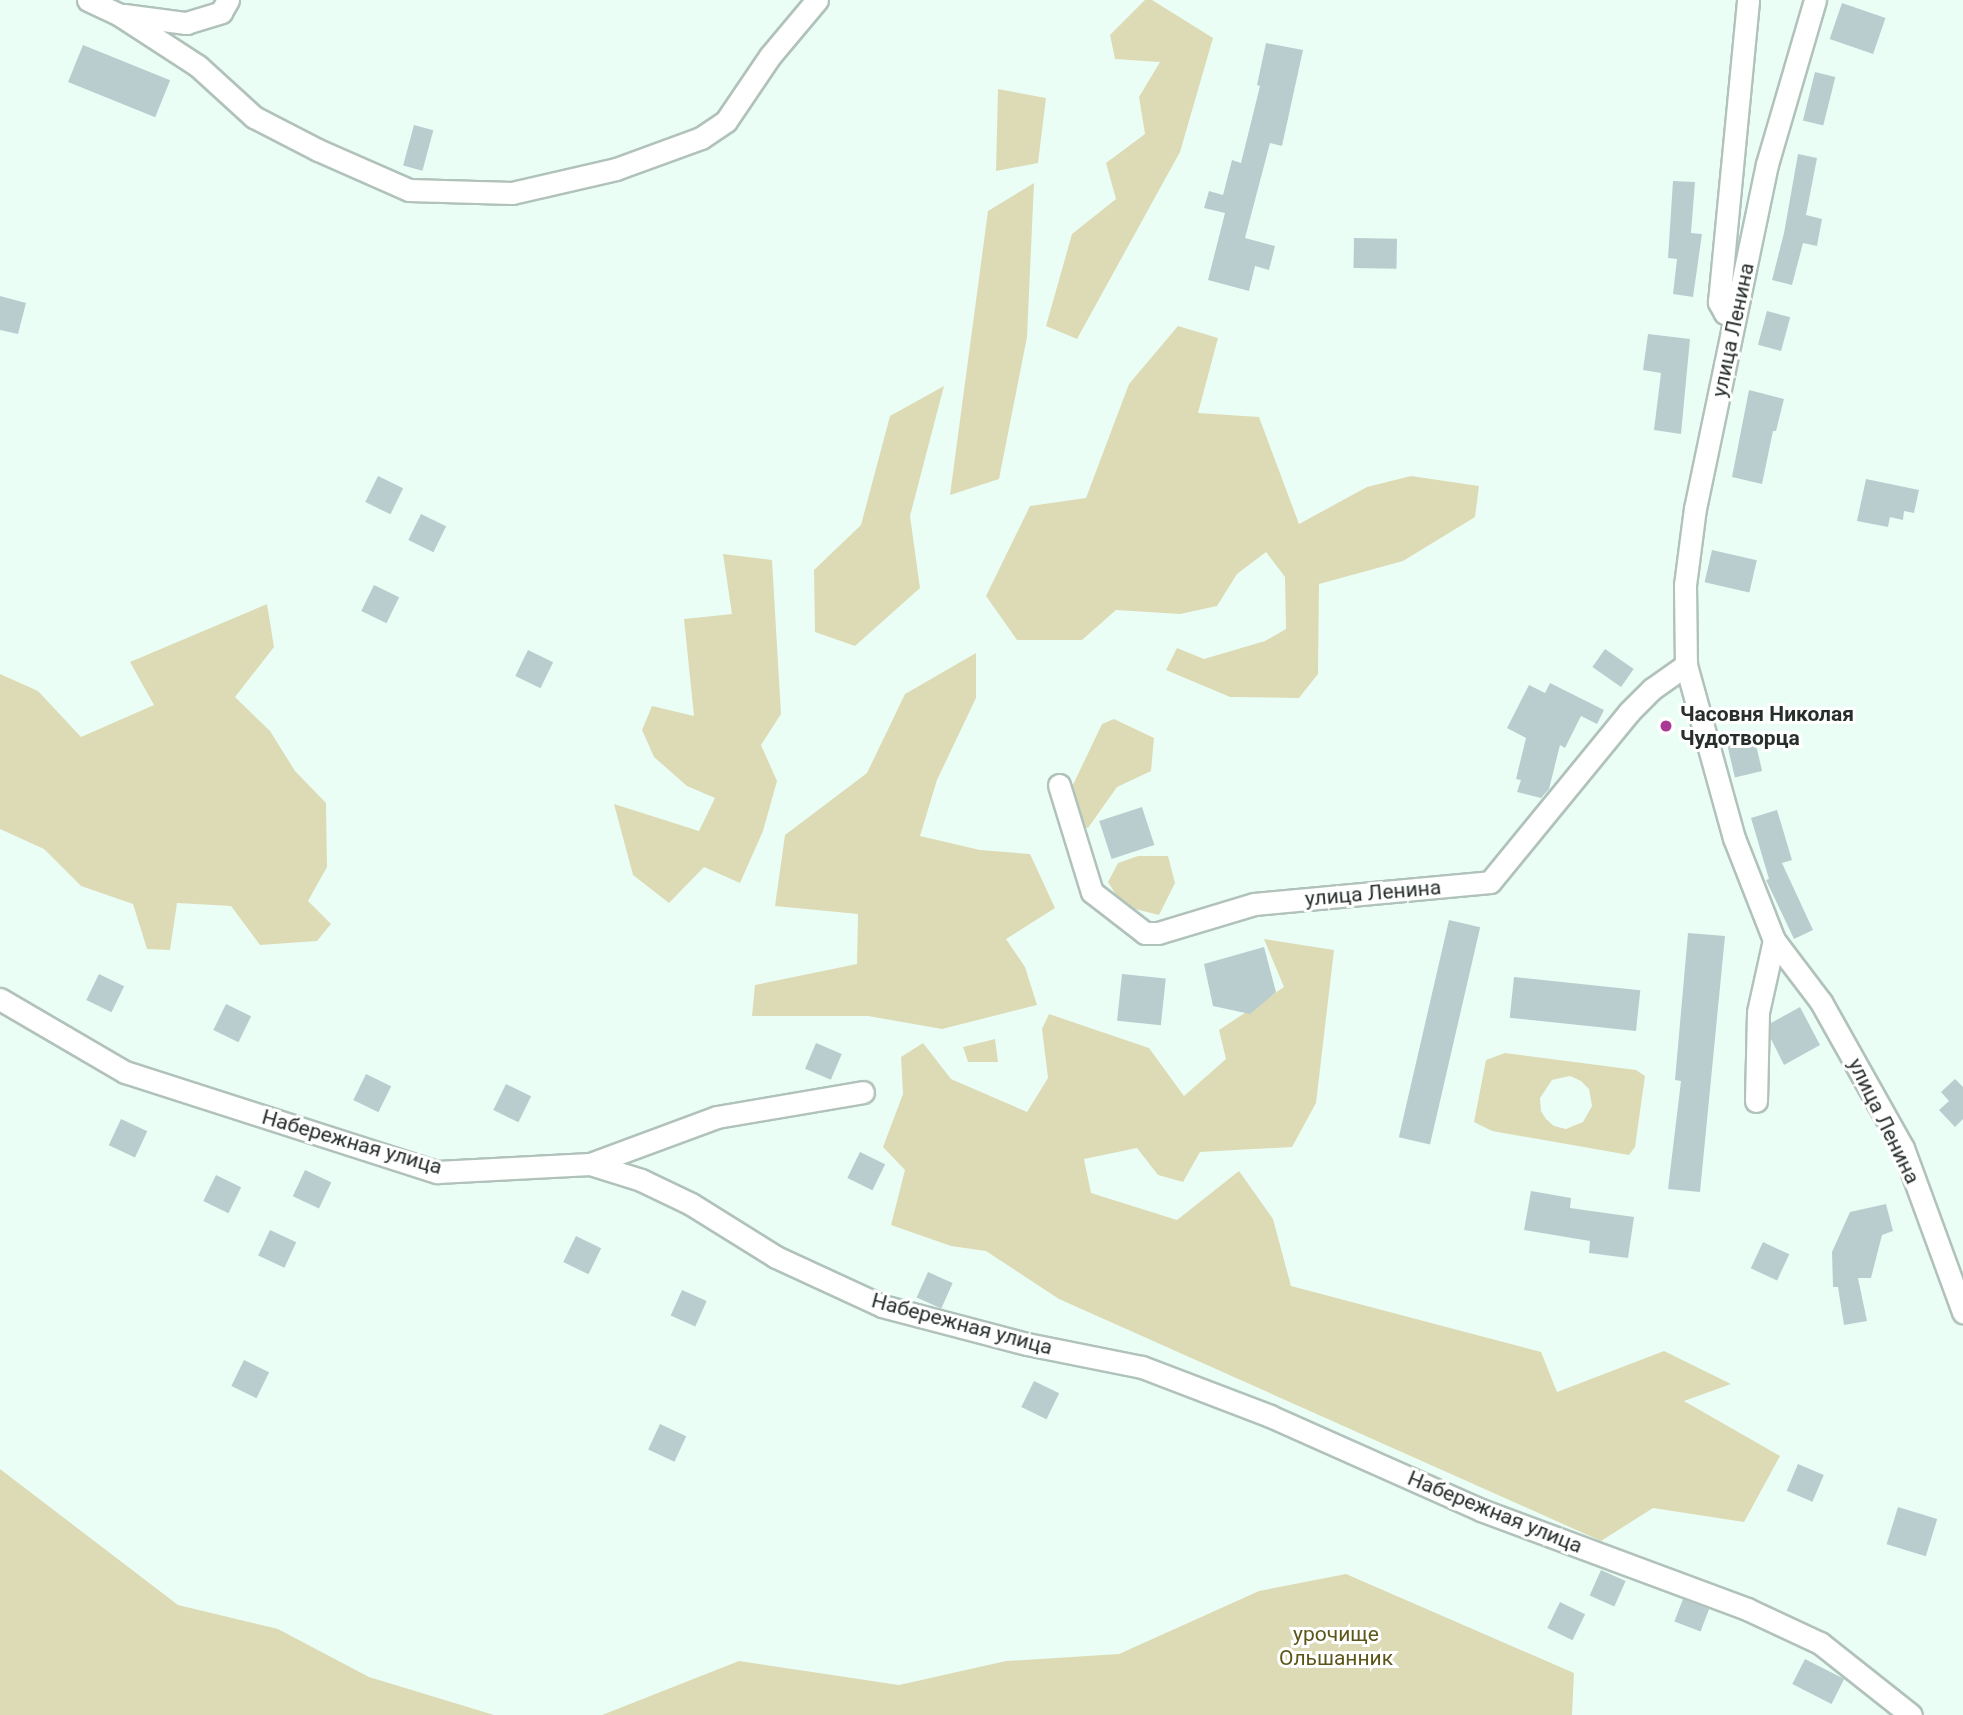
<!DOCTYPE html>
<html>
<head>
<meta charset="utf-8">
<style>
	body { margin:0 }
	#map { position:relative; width:1963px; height:1715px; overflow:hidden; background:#ebfef6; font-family:Roboto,sans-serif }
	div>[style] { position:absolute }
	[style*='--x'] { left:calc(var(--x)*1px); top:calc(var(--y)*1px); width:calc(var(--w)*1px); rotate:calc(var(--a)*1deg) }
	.green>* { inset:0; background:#dddbb6 }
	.building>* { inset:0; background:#b9cdcf; transform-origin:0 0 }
	.roads { filter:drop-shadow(2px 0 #b1c2bb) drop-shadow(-2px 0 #b1c2bb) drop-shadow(0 2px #b1c2bb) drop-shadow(0 -2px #b1c2bb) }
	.minor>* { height:21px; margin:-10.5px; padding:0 10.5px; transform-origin:10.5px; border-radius:10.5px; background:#fff }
	.dots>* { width:19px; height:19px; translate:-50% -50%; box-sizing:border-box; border:4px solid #fff; border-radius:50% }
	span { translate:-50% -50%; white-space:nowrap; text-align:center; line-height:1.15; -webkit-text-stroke:6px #fff; paint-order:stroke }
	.street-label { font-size:21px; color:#272e2b }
	.poi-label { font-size:21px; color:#272e2b; font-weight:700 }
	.left { translate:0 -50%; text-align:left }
	.park-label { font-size:21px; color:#5c5619 }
</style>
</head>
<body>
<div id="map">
	<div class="green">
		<i style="clip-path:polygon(1145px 0,1152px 0,1213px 38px,1180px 152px,1077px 339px,1046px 326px,1072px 234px,1116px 199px,1106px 163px,1145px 134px,1139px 97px,1160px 62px,1115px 59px,1110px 35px)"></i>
		<i style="clip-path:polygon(998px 89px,1046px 98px,1038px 163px,996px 171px)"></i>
		<i style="clip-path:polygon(1034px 183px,1027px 337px,999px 479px,950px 495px,988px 211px)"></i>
		<i style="clip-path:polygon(1178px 326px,1218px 338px,1198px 413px,1259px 417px,1299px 524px,1367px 487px,1411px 476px,1479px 486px,1475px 517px,1403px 561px,1319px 584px,1318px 674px,1299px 698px,1230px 697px,1166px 670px,1177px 648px,1204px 659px,1265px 641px,1286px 629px,1285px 577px,1266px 552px,1237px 574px,1217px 606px,1180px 614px,1116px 610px,1082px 640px,1017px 640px,986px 596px,1030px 506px,1086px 498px,1129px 384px)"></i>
		<i style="clip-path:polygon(944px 386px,910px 516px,920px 588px,855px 646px,815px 632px,814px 570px,861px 525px,890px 416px)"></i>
		<i style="clip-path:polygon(723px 554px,772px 560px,781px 714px,761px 745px,777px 781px,763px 831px,740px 883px,704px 867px,669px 903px,633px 875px,614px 804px,699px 831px,715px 798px,687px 786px,654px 757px,642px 730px,652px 706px,694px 716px,684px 619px,732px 614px)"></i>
		<i style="clip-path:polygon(267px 604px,274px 647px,235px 697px,270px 731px,295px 771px,326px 803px,327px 867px,308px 901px,331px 924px,317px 941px,260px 945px,231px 906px,177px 903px,170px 950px,147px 949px,133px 904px,81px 886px,44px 849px,0 829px,0 674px,38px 691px,81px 737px,154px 705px,130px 662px)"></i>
		<i style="clip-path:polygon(976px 653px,976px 698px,937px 780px,920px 836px,980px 850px,1030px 854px,1055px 908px,1006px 939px,1025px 967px,1037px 1005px,942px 1029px,868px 1016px,752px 1016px,755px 985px,857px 964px,858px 914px,775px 906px,785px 835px,867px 773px,905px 694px)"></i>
		<i style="clip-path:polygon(1114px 719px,1154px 738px,1151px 771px,1117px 787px,1088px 828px,1075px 825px,1070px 791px,1102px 724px)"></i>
		<i style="clip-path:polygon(1138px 856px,1168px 856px,1175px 883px,1159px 915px,1123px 906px,1108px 882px,1118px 863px)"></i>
		<i style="clip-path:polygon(1264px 939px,1334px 950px,1316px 1103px,1292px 1147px,1200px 1152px,1183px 1182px,1158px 1175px,1137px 1148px,1084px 1159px,1091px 1193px,1177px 1220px,1239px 1171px,1273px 1219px,1291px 1286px,1541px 1352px,1557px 1392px,1664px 1351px,1731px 1384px,1684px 1401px,1780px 1456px,1744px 1522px,1653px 1508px,1601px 1541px,1059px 1299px,986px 1251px,951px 1246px,891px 1225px,905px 1170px,883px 1147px,903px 1094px,901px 1057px,923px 1043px,951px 1079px,1027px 1112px,1048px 1078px,1042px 1029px,1049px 1014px,1149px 1048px,1184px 1096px,1226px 1059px,1219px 1030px,1284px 987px)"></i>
		<i style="clip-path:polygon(995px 1039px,998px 1062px,968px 1062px,963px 1047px)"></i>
		<i style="clip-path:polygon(evenodd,1505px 1053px,1636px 1070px,1645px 1076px,1635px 1147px,1629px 1155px,1492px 1131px,1474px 1122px,1486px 1060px,1505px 1053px,1570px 1076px,1581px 1081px,1589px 1089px,1592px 1106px,1583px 1122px,1566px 1129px,1554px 1126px,1546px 1119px,1541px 1111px,1540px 1098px,1552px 1080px,1570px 1076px)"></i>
		<i style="clip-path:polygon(0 1469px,178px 1605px,278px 1629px,369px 1677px,494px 1715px,0 1715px)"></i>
		<i style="clip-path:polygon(1346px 1574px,1574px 1673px,1572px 1715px,602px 1715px,739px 1661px,899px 1685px,1006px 1661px,1119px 1654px,1259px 1591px)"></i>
	</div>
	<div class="building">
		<i style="left:1842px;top:3px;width:46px;height:38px;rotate:19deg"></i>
		<i style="clip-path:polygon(1266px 43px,1303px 50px,1282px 146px,1270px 143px,1245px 238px,1275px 246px,1269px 270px,1255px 266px,1249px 291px,1208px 280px,1225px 213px,1204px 208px,1209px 191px,1223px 195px,1232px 160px,1241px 163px,1260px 86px,1257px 85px)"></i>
		<i style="left:83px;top:45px;width:94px;height:40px;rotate:22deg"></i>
		<i style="left:1815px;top:72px;width:21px;height:50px;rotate:14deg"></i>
		<i style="left:414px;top:125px;width:20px;height:42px;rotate:15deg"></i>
		<i style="clip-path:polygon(1798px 154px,1817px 158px,1806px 215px,1822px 219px,1817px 246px,1803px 243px,1792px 285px,1772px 280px,1784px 233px)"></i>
		<i style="clip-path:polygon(1673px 181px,1695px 182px,1691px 233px,1702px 234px,1693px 297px,1673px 294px,1677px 259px,1668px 258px)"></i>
		<i style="left:1354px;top:238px;width:43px;height:30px;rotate:1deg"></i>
		<i style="clip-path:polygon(0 296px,26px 303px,18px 334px,0 330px)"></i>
		<i style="left:1767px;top:311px;width:24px;height:35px;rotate:15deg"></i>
		<i style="clip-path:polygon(1648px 334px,1690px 339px,1681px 434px,1654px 430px,1661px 373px,1643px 370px)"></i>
		<i style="clip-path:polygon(1749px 390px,1784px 399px,1776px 431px,1773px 431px,1762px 484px,1732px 477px)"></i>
		<i style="left:378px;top:476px;width:28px;height:29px;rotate:26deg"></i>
		<i style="clip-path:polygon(1866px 479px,1919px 490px,1914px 513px,1904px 511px,1903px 520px,1890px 517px,1888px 527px,1857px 521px)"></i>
		<i style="left:421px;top:514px;width:28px;height:29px;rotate:26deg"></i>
		<i style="left:1712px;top:550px;width:46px;height:33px;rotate:13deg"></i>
		<i style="left:374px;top:585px;width:28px;height:29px;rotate:26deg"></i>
		<i style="left:1605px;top:649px;width:35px;height:22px;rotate:35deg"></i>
		<i style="left:528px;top:650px;width:28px;height:29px;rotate:26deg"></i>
		<i style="clip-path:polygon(1550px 683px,1604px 710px,1597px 724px,1581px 716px,1565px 748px,1560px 745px,1549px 789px,1541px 798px,1517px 792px,1521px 780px,1516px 779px,1526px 738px,1507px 728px,1529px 685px,1545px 693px)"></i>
		<i style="left:1754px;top:736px;width:36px;height:28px;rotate:77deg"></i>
		<i style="left:1142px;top:807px;width:40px;height:45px;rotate:72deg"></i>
		<i style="clip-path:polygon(1777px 810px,1792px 860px,1782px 863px,1813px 930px,1794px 939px,1766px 880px,1769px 879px,1751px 818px)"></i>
		<i style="left:1449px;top:920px;width:32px;height:223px;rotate:13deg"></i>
		<i style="clip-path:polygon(1688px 933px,1725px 936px,1700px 1192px,1668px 1189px,1681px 1081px,1675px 1080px)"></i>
		<i style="clip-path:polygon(1264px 947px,1276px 992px,1250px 1014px,1213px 1006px,1204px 964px)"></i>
		<i style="left:99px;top:974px;width:28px;height:29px;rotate:26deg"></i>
		<i style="left:1122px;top:974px;width:44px;height:47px;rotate:6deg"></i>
		<i style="left:1514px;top:977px;width:127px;height:41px;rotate:6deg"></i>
		<i style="left:226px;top:1004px;width:28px;height:29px;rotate:26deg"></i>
		<i style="clip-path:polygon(1800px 1007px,1820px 1045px,1784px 1065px,1771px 1039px,1771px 1023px)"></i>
		<i style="left:816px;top:1043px;width:28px;height:28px;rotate:23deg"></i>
		<i style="left:366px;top:1074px;width:28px;height:29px;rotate:26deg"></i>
		<i style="clip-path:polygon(1955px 1079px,1963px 1087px,1963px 1119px,1955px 1127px,1939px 1110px,1949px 1101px,1941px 1092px)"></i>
		<i style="left:506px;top:1084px;width:28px;height:29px;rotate:26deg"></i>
		<i style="left:121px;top:1119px;width:29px;height:29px;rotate:25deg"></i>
		<i style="left:860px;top:1152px;width:28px;height:29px;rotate:26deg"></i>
		<i style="left:305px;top:1170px;width:29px;height:29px;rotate:25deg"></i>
		<i style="left:216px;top:1175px;width:28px;height:29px;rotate:26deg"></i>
		<i style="clip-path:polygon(1531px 1191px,1571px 1198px,1570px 1208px,1634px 1217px,1628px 1258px,1589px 1253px,1590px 1241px,1524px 1230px)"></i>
		<i style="clip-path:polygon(1886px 1204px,1893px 1231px,1882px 1235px,1871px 1278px,1858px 1278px,1867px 1321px,1844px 1325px,1838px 1287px,1833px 1287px,1832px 1252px,1850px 1212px)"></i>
		<i style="left:270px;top:1230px;width:29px;height:28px;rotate:25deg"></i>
		<i style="left:576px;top:1236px;width:28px;height:29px;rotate:26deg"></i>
		<i style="left:1763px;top:1242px;width:29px;height:29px;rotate:25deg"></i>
		<i style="left:928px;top:1272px;width:27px;height:28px;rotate:24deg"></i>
		<i style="left:682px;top:1290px;width:27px;height:28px;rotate:24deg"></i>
		<i style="left:244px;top:1360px;width:28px;height:29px;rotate:26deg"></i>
		<i style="left:1034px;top:1381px;width:28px;height:29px;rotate:26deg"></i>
		<i style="left:660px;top:1424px;width:29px;height:28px;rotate:25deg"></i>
		<i style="left:1798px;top:1464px;width:28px;height:29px;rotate:23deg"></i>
		<i style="left:1898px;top:1507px;width:41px;height:39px;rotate:17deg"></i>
		<i style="left:1601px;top:1570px;width:27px;height:28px;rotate:24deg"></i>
		<i style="left:1683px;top:1599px;width:28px;height:24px;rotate:21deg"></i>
		<i style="left:1560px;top:1602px;width:28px;height:29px;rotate:26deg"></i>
		<i style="left:1805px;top:1659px;width:44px;height:28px;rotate:27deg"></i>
	</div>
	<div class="roads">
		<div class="minor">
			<i style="--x:88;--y:0;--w:33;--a:25"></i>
			<i style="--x:118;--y:14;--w:95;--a:33"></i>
			<i style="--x:198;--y:66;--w:76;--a:42.3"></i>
			<i style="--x:254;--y:117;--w:72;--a:27.3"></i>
			<i style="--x:318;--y:150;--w:99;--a:23.7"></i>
			<i style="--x:409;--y:190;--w:103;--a:1.7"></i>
			<i style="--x:512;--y:193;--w:107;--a:-13"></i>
			<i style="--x:616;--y:169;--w:90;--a:-20"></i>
			<i style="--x:701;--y:138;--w:30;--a:-34"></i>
			<i style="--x:726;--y:121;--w:78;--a:-55.9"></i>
			<i style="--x:770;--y:56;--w:73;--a:-50"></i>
			<i style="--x:1815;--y:0;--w:171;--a:106.3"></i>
			<i style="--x:1767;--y:164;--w:351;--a:101.8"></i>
			<i style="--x:1695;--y:508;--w:78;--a:97.4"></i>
			<i style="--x:1685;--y:585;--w:80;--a:89.3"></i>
			<i style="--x:1686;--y:665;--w:180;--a:74.5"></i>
			<i style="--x:1734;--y:838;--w:110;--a:68.6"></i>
			<i style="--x:1774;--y:940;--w:78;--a:52.8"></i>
			<i style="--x:1821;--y:1002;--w:167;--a:60.7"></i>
			<i style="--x:1903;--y:1148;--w:175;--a:69.9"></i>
			<i style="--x:124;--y:15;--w:63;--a:7.4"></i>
			<i style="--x:186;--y:23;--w:37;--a:-17"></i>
			<i style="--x:221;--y:12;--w:14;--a:-60"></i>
			<i style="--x:1735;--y:317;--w:11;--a:-158"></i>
			<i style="--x:1725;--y:313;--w:13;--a:-119"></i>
			<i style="--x:1719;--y:302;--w:303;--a:-84.5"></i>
			<i style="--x:1059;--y:785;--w:112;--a:72.9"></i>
			<i style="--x:1092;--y:892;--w:67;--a:37.7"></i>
			<i style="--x:1145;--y:933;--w:13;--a:0"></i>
			<i style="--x:1158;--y:933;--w:100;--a:-16.8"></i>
			<i style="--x:1254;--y:904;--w:237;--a:-5.3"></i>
			<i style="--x:1490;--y:882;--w:220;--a:-50.7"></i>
			<i style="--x:1629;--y:712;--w:33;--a:-45"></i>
			<i style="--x:1652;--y:689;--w:42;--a:-35.2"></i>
			<i style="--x:0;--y:999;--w:145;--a:30.3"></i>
			<i style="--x:125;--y:1072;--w:328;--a:17.8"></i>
			<i style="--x:437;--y:1172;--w:153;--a:-3"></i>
			<i style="--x:590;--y:1164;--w:53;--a:17.4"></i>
			<i style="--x:641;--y:1180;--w:55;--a:25.6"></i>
			<i style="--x:691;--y:1204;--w:100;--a:31.9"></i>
			<i style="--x:776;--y:1257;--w:117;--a:24.8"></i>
			<i style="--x:882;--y:1306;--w:150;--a:14.7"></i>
			<i style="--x:1027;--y:1344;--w:117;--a:11.3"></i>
			<i style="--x:1142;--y:1367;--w:137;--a:20.9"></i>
			<i style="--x:1270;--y:1416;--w:231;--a:24"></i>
			<i style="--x:1481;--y:1510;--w:284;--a:20.4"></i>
			<i style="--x:1747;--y:1609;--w:81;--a:25"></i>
			<i style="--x:1820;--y:1643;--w:116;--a:38.4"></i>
			<i style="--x:1756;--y:1101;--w:89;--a:-88.7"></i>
			<i style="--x:1758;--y:1012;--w:74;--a:-77.5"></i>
			<i style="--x:590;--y:1164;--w:135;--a:-20.3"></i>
			<i style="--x:717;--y:1117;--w:148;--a:-9.7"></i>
		</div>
	</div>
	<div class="dots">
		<i style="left:1666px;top:726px;background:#aa3995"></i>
	</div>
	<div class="street-label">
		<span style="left:1733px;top:330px;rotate:-78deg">улица Ленина</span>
		<span style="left:1373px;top:893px;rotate:-5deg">улица Ленина</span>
		<span style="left:1884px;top:1121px;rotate:64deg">улица Ленина</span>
		<span style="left:352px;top:1142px;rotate:16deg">Набережная улица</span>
		<span style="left:962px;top:1324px;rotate:15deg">Набережная улица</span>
		<span style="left:1495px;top:1512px;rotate:22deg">Набережная улица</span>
	</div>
	<div class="poi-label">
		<span class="left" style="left:1680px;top:726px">Часовня Николая<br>Чудотворца</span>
	</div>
	<div class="park-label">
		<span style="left:1336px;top:1646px">урочище<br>Ольшанник</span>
	</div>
</div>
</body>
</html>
